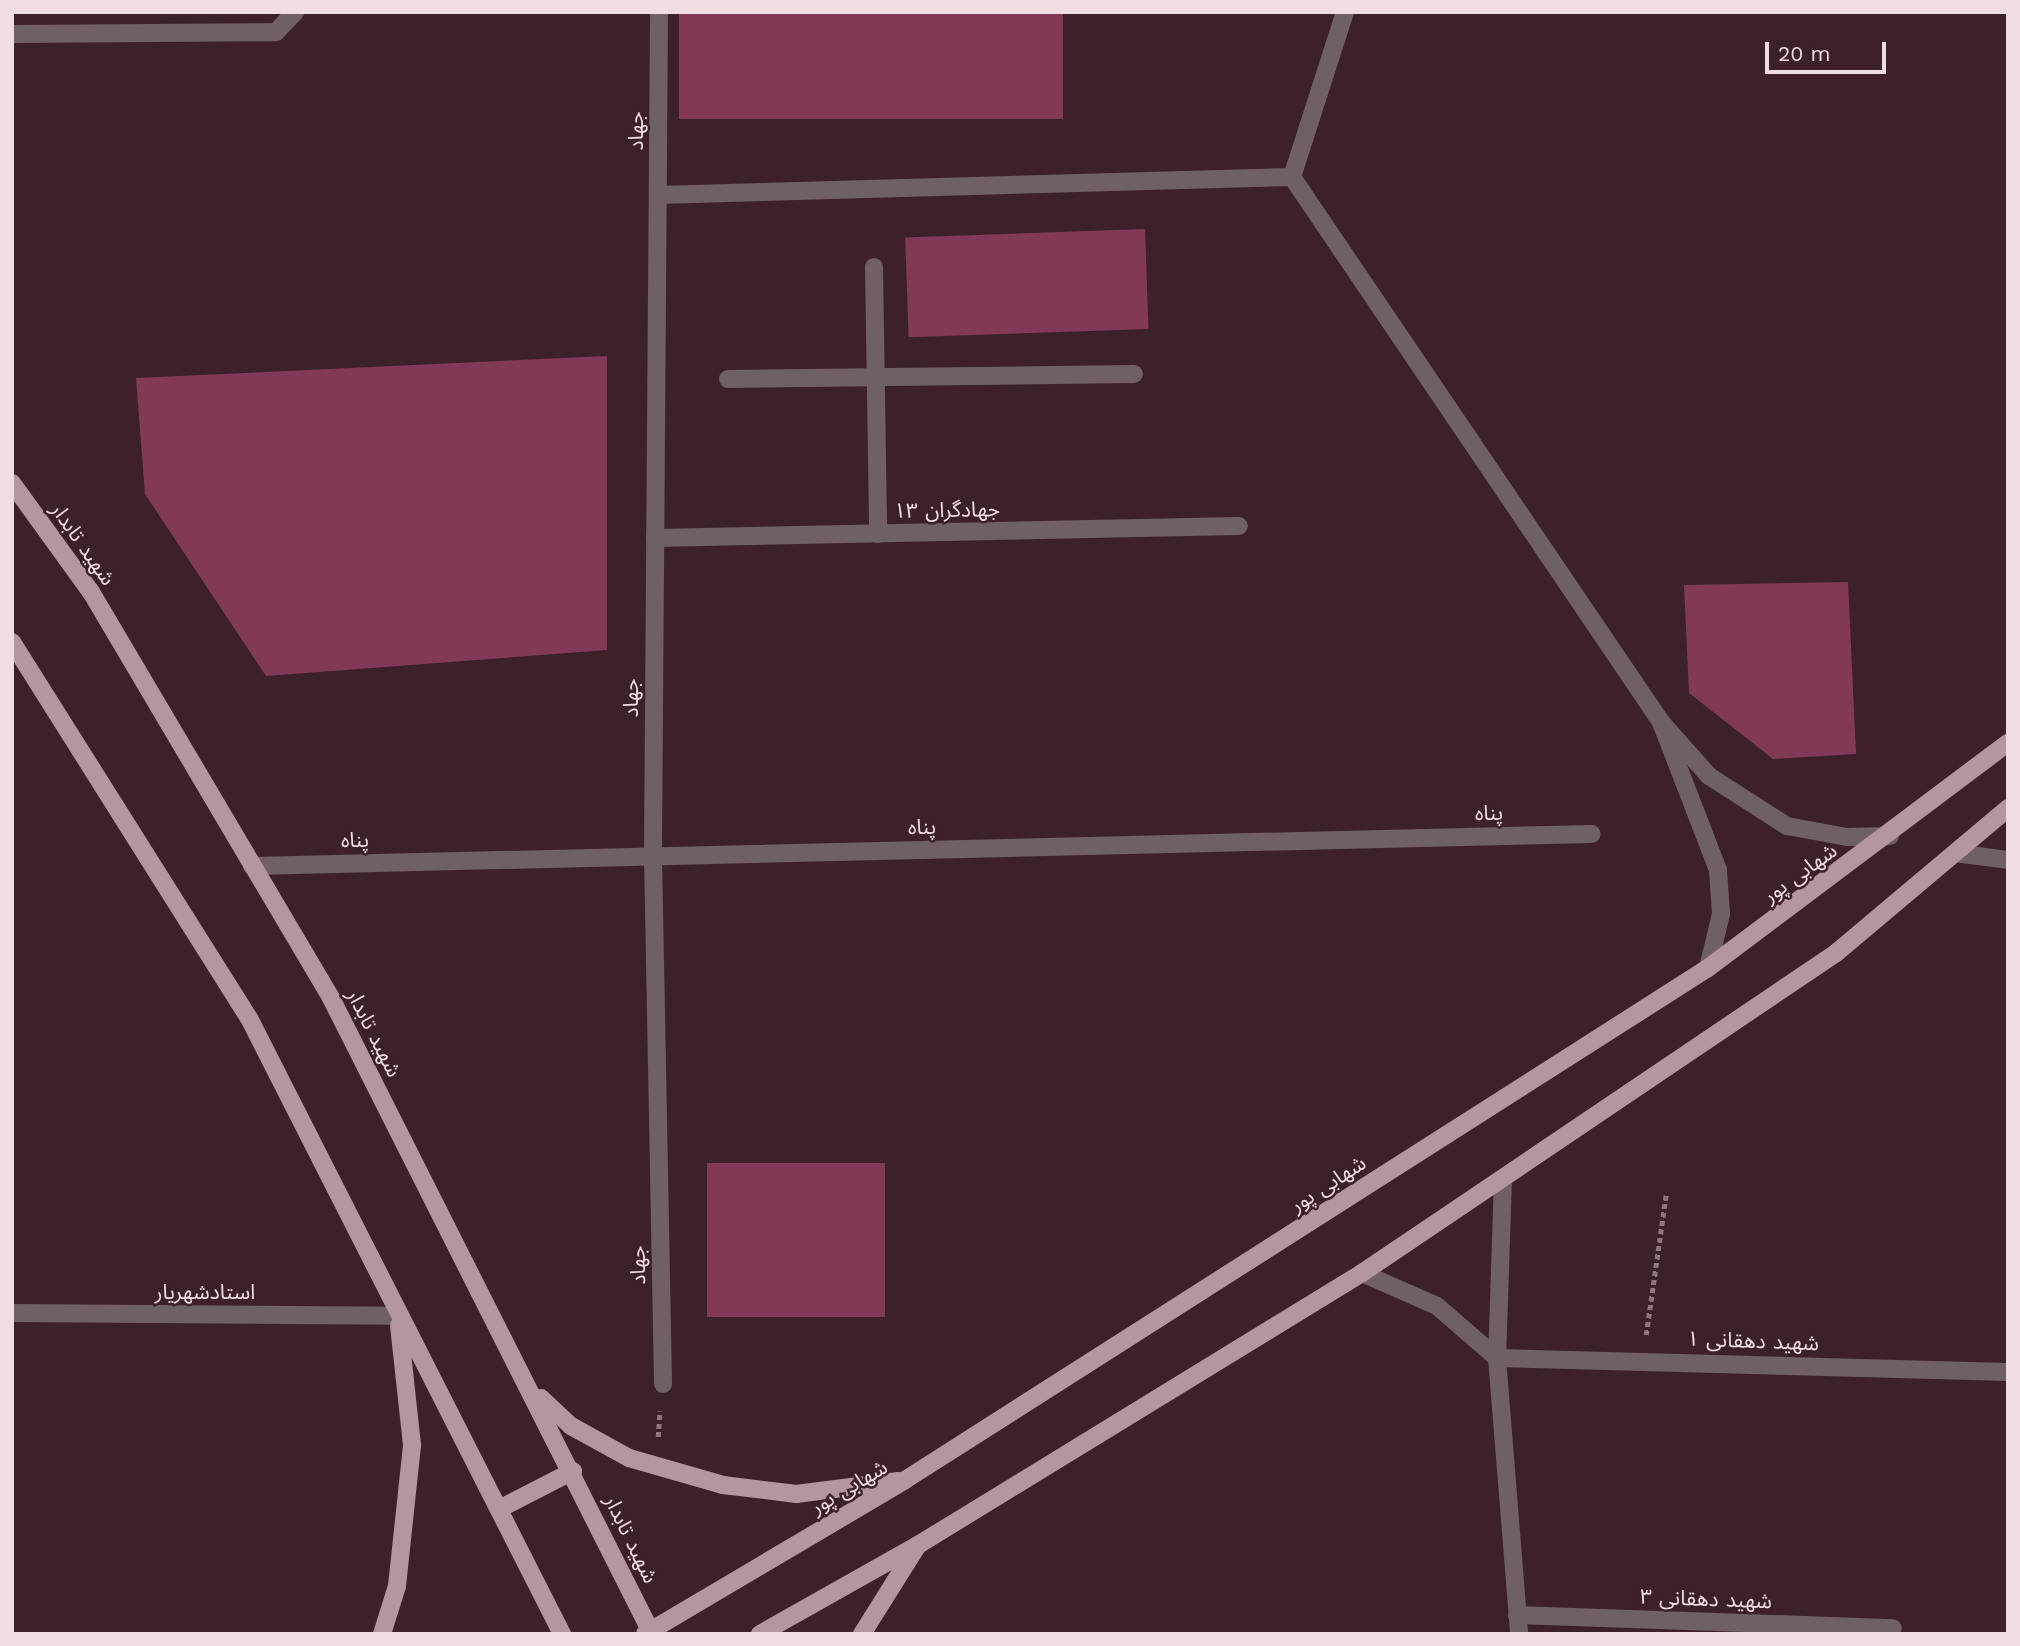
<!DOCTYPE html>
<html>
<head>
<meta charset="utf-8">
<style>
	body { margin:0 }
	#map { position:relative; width:2020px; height:1646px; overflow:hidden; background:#3c212b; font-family:"Work Sans","Noto Sans Arabic",sans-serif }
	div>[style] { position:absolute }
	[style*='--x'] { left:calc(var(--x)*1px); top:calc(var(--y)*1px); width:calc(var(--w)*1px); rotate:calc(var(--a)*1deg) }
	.building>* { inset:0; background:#813956; transform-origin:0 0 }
	.path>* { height:4.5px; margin-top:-2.25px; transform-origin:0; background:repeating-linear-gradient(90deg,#8e767e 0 5px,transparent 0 8.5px) }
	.minor>* { height:18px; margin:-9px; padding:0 9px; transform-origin:9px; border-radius:9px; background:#6f6065 }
	.major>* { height:18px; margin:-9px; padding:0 9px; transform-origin:9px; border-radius:9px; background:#b3969f }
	span { translate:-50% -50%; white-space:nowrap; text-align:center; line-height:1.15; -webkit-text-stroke:5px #3c212b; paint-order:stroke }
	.street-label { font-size:21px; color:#f0dde3 }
	.frame { position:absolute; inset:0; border:14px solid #f0dde3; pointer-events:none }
	.scale { position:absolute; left:1765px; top:42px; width:121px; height:32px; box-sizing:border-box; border:4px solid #f0dde3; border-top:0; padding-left:9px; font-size:21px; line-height:24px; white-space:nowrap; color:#f0dde3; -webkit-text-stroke:5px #3c212b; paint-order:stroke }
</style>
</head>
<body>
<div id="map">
	<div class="building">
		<i style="left:679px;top:12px;width:384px;height:107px"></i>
		<i style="left:1145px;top:229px;width:100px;height:240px;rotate:88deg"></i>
		<i style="clip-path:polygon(607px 356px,607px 650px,266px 676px,145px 494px,136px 378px)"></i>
		<i style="clip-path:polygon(1848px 582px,1856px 754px,1773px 759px,1689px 693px,1684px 585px)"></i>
		<i style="left:707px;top:1163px;width:178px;height:154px"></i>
	</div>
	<div class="path">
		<i style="--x:1646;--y:1335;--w:141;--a:-81.9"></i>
		<i style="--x:658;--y:1437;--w:26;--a:-86"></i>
	</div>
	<div class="minor">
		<i style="--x:659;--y:12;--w:844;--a:90.41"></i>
		<i style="--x:653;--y:856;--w:528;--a:88.91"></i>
		<i style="--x:12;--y:34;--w:264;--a:-0.4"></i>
		<i style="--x:276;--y:32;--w:28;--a:-46"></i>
		<i style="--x:1292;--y:177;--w:658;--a:55.9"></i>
		<i style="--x:1292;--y:177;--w:173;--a:-72.2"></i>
		<i style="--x:658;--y:195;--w:634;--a:-1.63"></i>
		<i style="--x:874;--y:267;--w:267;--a:89.1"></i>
		<i style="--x:728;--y:379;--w:406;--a:-0.7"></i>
		<i style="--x:655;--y:538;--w:584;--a:-1.18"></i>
		<i style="--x:1955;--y:853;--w:53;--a:7.5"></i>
		<i style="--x:252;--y:866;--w:1340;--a:-1.37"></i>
		<i style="--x:1708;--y:968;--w:56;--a:-76.5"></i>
		<i style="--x:1721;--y:914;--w:44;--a:-93.9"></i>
		<i style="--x:1718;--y:870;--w:159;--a:-111.1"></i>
		<i style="--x:1661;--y:722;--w:72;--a:48.4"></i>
		<i style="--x:1709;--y:776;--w:93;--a:32.7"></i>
		<i style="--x:1787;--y:826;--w:61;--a:10.4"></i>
		<i style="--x:1847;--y:837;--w:43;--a:-1.3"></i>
		<i style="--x:1503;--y:1179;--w:179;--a:91.9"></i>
		<i style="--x:1497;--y:1358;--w:277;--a:85.4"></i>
		<i style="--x:1362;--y:1273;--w:82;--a:23.7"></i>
		<i style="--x:1437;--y:1306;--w:79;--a:40.9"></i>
		<i style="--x:12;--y:1313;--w:386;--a:0.4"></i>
		<i style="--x:1497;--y:1358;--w:511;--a:1.57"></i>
		<i style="--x:1517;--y:1615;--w:376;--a:2"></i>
	</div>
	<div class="major">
		<i style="--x:12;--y:483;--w:135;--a:54.1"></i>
		<i style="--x:91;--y:592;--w:472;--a:59.4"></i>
		<i style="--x:331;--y:998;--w:712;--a:63.22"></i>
		<i style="--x:12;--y:642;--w:444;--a:57.8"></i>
		<i style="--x:249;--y:1018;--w:691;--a:63.06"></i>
		<i style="--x:541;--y:1398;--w:41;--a:43"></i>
		<i style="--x:571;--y:1426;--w:66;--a:28.9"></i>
		<i style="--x:629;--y:1458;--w:98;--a:16"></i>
		<i style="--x:723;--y:1485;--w:74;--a:7"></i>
		<i style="--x:796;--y:1494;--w:103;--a:-7.3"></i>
		<i style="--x:501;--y:1508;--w:81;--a:-27.2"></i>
		<i style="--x:382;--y:1634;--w:50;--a:-72.6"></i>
		<i style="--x:397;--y:1586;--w:142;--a:-83.9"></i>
		<i style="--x:412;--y:1445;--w:120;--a:-96.2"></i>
		<i style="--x:645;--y:1634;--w:302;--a:-30.6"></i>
		<i style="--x:905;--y:1480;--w:952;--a:-32.52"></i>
		<i style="--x:1708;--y:968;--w:375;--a:-36.9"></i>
		<i style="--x:760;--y:1634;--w:181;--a:-29.4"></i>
		<i style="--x:918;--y:1545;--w:521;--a:-31.49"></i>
		<i style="--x:1362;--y:1273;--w:572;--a:-34.02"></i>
		<i style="--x:1836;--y:953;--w:225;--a:-40.1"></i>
		<i style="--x:862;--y:1634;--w:102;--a:-57.9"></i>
	</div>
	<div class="street-label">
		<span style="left:636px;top:131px;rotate:-90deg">جهاد</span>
		<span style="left:947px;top:510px;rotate:-1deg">جهادگران ۱۳</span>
		<span style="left:83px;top:544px;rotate:55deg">شهید تابدار</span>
		<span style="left:631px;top:698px;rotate:-90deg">جهاد</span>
		<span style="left:1489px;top:813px;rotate:-1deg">پناه</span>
		<span style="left:922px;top:827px;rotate:-1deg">پناه</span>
		<span style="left:355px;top:840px;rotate:-1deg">پناه</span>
		<span style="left:1800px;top:873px;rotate:-36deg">شهابی پور</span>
		<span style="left:374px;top:1033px;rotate:63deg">شهید تابدار</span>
		<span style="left:1328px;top:1184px;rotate:-33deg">شهابی پور</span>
		<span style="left:638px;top:1265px;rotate:-91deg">جهاد</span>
		<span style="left:205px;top:1292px">استادشهریار</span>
		<span style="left:1753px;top:1341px;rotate:2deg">شهید دهقانی ۱</span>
		<span style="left:849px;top:1487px;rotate:-31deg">شهابی پور</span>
		<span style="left:631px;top:1539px;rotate:64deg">شهید تابدار</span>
		<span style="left:1706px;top:1599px;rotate:2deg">شهید دهقانی ۳</span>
	</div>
	<div class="frame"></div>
	<div class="scale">20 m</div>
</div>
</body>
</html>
